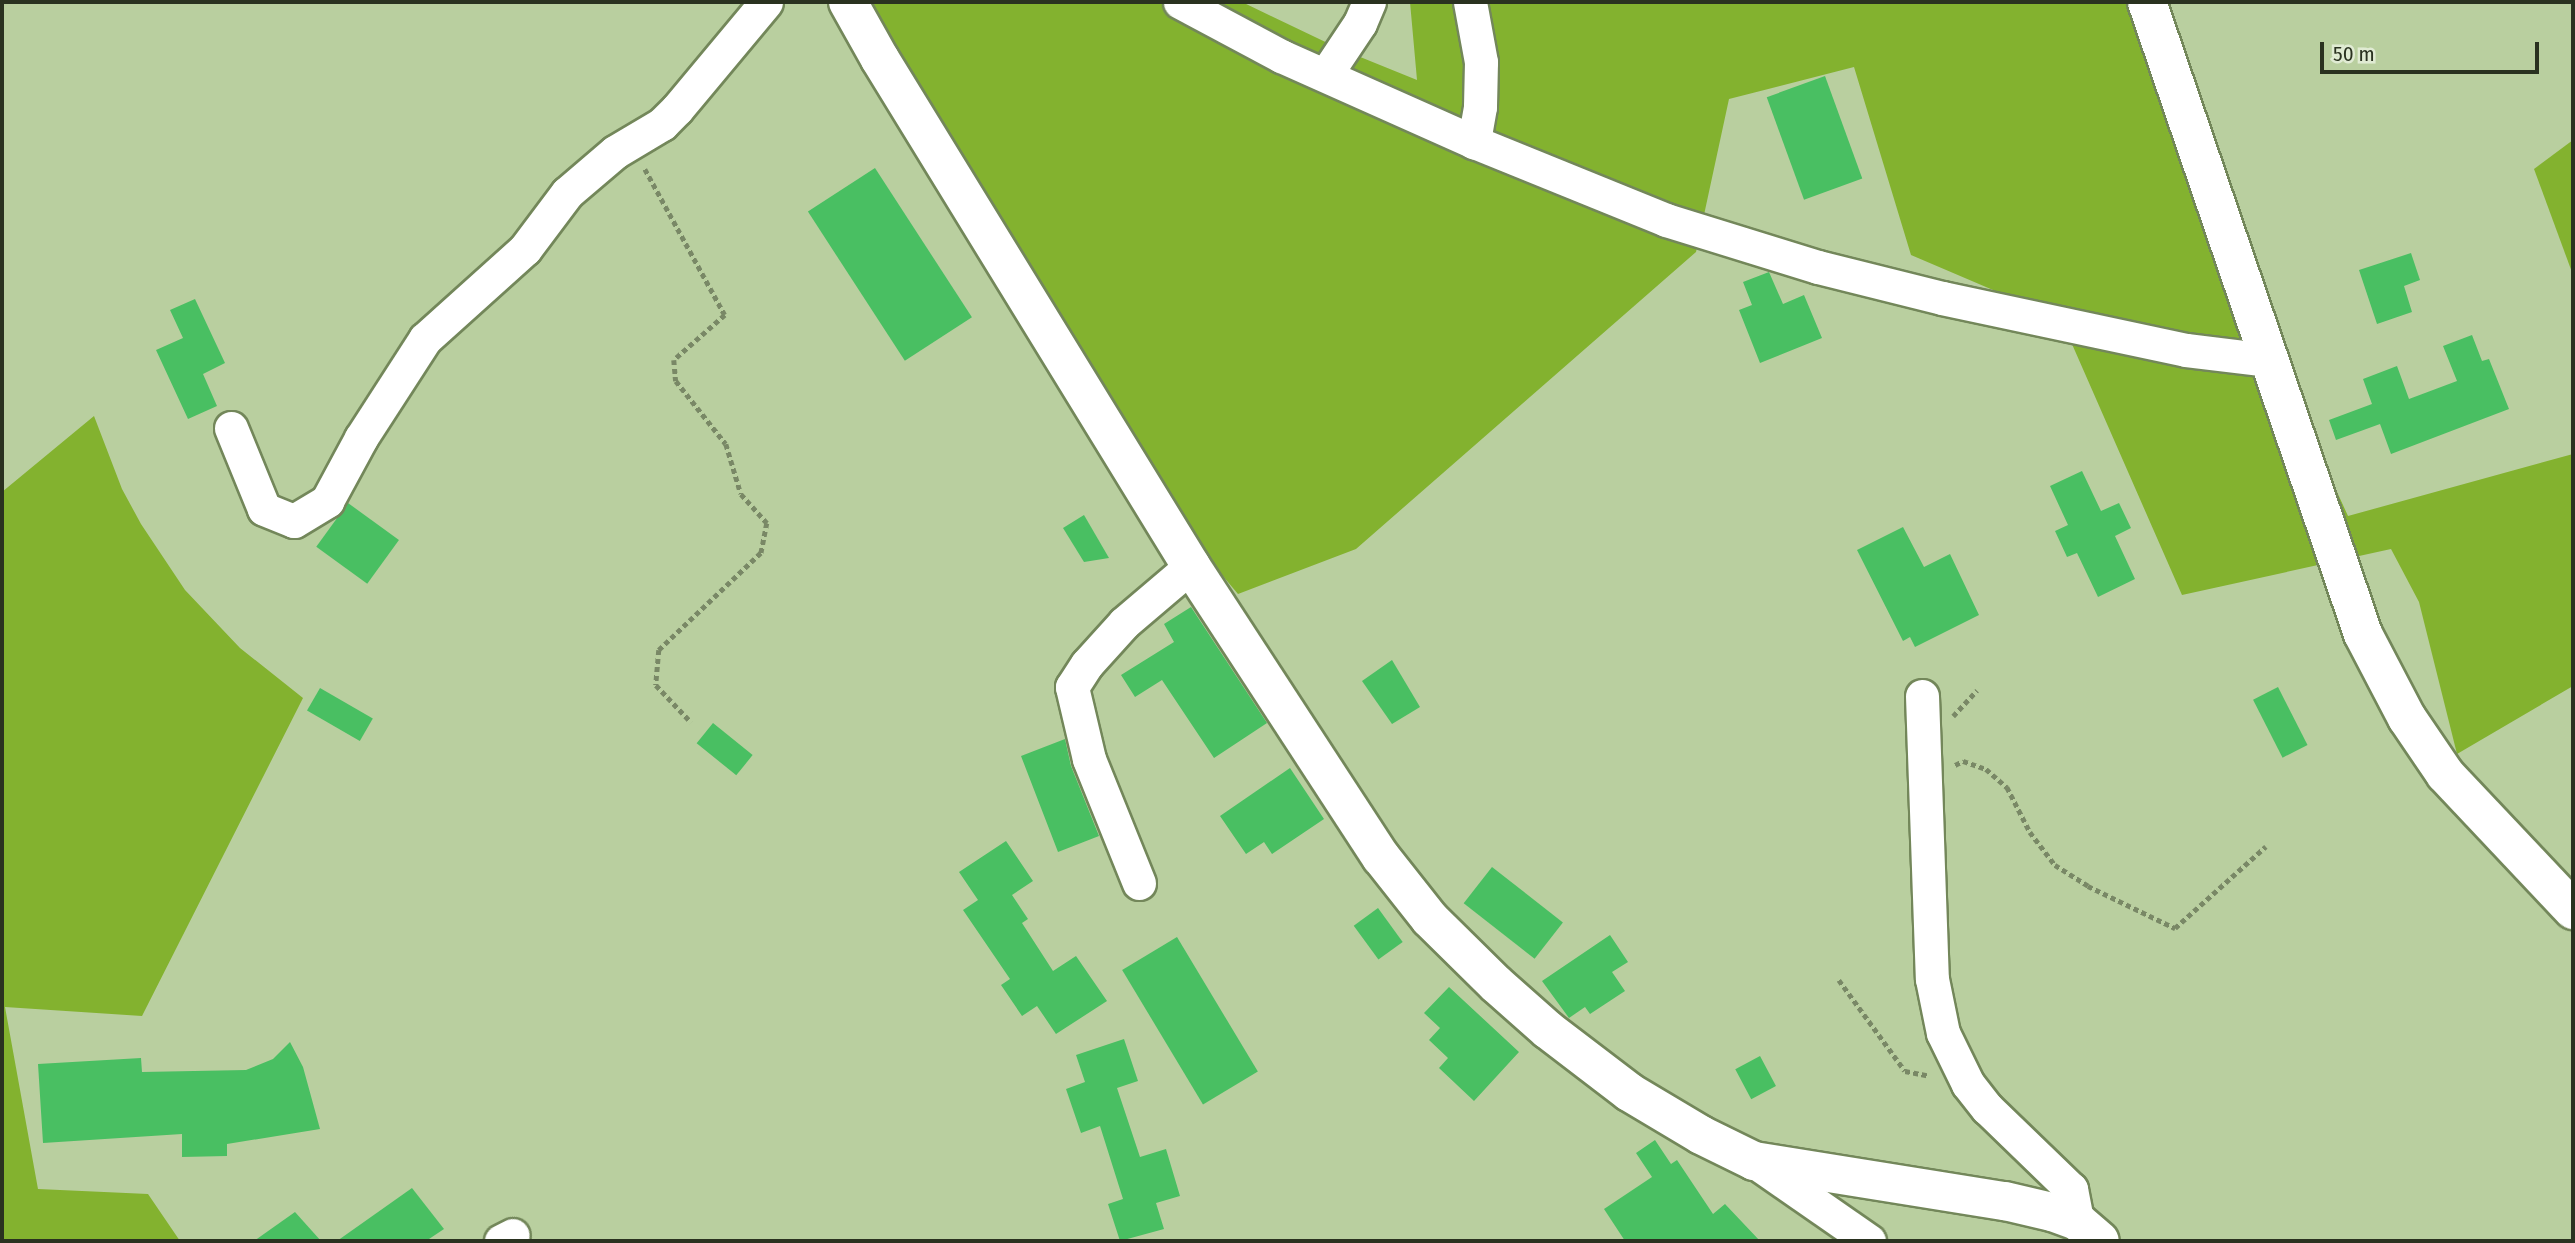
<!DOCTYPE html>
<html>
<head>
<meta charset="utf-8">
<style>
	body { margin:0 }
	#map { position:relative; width:2575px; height:1243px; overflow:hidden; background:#b9cf9f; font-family:"Fira Sans Condensed",sans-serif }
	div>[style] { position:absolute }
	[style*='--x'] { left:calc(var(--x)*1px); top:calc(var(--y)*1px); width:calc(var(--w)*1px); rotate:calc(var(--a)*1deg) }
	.green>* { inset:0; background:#83b22f }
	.building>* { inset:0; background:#49bf62; transform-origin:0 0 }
	.path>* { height:4.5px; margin-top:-2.25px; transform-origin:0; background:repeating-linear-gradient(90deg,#798866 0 5px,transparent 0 8.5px) }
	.roads { filter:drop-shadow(2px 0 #73875a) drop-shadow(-2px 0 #73875a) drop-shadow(0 2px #73875a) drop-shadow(0 -2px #73875a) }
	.street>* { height:33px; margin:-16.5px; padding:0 16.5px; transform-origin:16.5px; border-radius:16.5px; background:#fff }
	.secondary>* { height:38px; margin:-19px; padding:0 19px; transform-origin:19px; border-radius:19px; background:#fff }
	span { translate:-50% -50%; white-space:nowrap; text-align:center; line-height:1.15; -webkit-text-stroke:5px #e0ebd3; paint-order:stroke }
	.frame { position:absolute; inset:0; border:4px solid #2a3220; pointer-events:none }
	.scale { position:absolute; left:2320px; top:42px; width:219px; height:32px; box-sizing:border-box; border:4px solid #2a3220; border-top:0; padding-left:9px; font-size:21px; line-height:24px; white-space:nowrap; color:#2a3220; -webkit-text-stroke:5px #e0ebd3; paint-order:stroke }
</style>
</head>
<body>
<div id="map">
	<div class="green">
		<i style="clip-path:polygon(862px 2px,1242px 2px,1338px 48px,1417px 80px,1410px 2px,2138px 2px,2259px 321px,2348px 516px,2573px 454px,2573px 686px,2457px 754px,2419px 602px,2391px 549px,2182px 595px,2061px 319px,1911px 255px,1854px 67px,1729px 99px,1696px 252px,1356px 549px,1238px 594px,1118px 451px)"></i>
		<i style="clip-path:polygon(2573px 140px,2573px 275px,2534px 169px)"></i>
		<i style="clip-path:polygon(94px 416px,122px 489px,141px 524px,185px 590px,240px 648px,303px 698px,142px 1016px,5px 1007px,38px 1189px,148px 1194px,180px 1241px,2px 1241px,2px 492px)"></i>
	</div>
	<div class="building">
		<i style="left:1825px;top:76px;width:109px;height:62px;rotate:70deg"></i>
		<i style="left:875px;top:168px;width:178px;height:80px;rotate:57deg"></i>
		<i style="clip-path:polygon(2411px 253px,2420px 280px,2404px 286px,2412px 312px,2377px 324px,2359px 270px)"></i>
		<i style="clip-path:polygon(1769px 272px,1783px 304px,1804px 295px,1822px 338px,1760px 363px,1739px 310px,1752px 305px,1743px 282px)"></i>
		<i style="clip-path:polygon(195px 299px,225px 363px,203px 374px,217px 406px,188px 419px,156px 350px,183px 338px,170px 310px)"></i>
		<i style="clip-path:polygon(2472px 335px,2482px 361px,2489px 359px,2509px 409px,2391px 454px,2380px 424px,2336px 440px,2329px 420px,2372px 404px,2363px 379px,2397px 366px,2409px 399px,2457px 381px,2443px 346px)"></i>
		<i style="clip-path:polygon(2082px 471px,2101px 511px,2119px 503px,2131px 528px,2115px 536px,2135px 579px,2098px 597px,2077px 553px,2067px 557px,2055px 531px,2068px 525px,2050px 486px)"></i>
		<i style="left:348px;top:503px;width:63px;height:54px;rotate:36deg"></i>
		<i style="clip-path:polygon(1084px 515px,1109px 558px,1084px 562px,1063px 528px)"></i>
		<i style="clip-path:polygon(1903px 527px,1924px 567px,1950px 554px,1979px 615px,1915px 647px,1910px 637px,1903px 641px,1857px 550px)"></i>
		<i style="clip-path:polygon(1191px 607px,1267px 723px,1214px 758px,1162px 680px,1135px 697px,1121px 675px,1174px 642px,1164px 624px)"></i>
		<i style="clip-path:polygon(1392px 660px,1420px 707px,1392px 724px,1362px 681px)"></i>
		<i style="left:2278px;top:687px;width:65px;height:28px;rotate:63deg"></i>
		<i style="left:320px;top:688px;width:61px;height:26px;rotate:30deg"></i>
		<i style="left:713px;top:723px;width:51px;height:26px;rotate:39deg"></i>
		<i style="clip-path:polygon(1065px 739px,1071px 766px,1099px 836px,1058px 852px,1021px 756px)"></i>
		<i style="clip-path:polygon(1290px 768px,1324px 819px,1272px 854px,1264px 842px,1246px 854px,1220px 816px)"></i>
		<i style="clip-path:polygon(1006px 841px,1033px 881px,1012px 895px,1028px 919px,1022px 923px,1053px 971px,1076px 956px,1107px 1001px,1056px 1034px,1037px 1006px,1022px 1016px,1001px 985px,1010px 979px,963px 910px,978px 900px,959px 872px)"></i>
		<i style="left:1492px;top:867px;width:90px;height:46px;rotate:38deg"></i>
		<i style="left:1378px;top:908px;width:42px;height:30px;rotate:54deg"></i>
		<i style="clip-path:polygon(1610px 935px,1628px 962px,1612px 972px,1625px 991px,1590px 1014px,1585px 1007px,1569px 1018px,1542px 981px)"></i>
		<i style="left:1177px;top:937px;width:157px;height:64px;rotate:59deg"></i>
		<i style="clip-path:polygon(1449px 987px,1519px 1052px,1474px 1101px,1439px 1068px,1448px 1058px,1429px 1040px,1440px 1028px,1424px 1013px)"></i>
		<i style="clip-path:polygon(1124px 1039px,1138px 1081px,1117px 1088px,1140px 1157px,1166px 1149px,1180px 1196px,1156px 1203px,1164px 1229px,1120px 1241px,1108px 1204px,1123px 1199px,1100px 1126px,1081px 1133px,1066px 1089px,1085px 1082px,1076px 1055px)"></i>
		<i style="clip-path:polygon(290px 1042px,303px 1067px,320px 1129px,227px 1144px,227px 1156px,182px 1157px,182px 1134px,43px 1143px,38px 1064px,141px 1058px,142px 1072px,246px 1070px,273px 1059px)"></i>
		<i style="left:1760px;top:1056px;width:34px;height:28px;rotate:62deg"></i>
		<i style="clip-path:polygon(1655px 1140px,1671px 1164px,1677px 1160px,1713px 1214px,1725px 1204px,1760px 1241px,1625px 1241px,1604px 1209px,1652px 1177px,1636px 1153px)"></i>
		<i style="clip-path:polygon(412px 1188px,444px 1229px,426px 1241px,337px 1241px)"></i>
		<i style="clip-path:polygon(295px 1212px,321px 1241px,254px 1241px)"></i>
	</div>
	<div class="path">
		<i style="--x:645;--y:169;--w:166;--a:61.3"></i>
		<i style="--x:725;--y:315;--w:68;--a:138.6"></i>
		<i style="--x:674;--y:360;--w:21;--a:85"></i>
		<i style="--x:676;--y:381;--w:80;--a:51.6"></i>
		<i style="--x:726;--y:444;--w:52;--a:73.3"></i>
		<i style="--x:741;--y:494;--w:39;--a:48"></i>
		<i style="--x:767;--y:523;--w:31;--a:101"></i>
		<i style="--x:761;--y:553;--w:141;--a:136.4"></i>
		<i style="--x:659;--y:650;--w:35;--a:95"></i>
		<i style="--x:656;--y:685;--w:51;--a:46.6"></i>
		<i style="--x:1953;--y:716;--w:35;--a:-47"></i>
		<i style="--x:1955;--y:765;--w:9;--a:-27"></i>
		<i style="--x:1963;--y:761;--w:24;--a:19"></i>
		<i style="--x:1986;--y:769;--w:28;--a:41"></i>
		<i style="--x:2007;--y:787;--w:51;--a:62.9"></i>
		<i style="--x:2030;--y:832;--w:41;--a:52.9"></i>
		<i style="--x:2055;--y:865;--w:39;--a:32"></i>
		<i style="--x:2088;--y:886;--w:97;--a:25.8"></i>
		<i style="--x:2175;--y:928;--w:122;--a:-42"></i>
		<i style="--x:1839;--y:980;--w:112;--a:54"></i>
		<i style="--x:1905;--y:1071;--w:25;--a:11"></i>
	</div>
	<div class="roads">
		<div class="street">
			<i style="--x:1180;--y:2;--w:115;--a:28.1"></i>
			<i style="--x:1281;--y:56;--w:211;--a:24"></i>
			<i style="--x:1474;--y:142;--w:207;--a:22.1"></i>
			<i style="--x:1666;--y:220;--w:159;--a:17.2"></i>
			<i style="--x:1818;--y:267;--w:128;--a:14"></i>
			<i style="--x:1942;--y:298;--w:249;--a:12"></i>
			<i style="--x:2186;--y:350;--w:84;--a:6.9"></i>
			<i style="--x:1470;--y:2;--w:61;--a:79.6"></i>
			<i style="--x:1481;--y:62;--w:45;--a:91.3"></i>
			<i style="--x:1480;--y:107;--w:36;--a:100"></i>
			<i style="--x:1326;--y:74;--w:61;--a:-56.3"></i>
			<i style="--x:1360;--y:23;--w:23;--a:-67"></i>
			<i style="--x:231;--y:428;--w:87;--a:67.8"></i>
			<i style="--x:264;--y:509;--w:32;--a:22"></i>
			<i style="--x:294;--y:521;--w:39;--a:-31"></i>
			<i style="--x:327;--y:501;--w:72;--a:-61.6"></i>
			<i style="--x:361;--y:438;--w:118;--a:-57.1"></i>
			<i style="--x:425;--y:339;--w:135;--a:-42"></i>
			<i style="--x:525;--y:249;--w:70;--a:-53.1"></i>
			<i style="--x:567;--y:193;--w:63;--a:-40.5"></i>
			<i style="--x:615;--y:152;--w:55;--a:-30.8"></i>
			<i style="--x:662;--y:124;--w:21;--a:-45"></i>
			<i style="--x:677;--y:109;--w:139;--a:-50.2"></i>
			<i style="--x:1922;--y:696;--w:283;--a:88"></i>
			<i style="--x:1932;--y:979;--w:55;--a:78.5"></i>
			<i style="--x:1943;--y:1033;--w:57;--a:63.9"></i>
			<i style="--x:1968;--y:1084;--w:31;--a:52"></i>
			<i style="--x:1987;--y:1108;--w:117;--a:44"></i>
			<i style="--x:2071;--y:1189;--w:33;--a:79"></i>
			<i style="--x:1139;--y:883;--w:134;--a:-112"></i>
			<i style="--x:1089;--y:759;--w:74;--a:-103.3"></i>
			<i style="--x:1072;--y:687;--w:27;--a:-57"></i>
			<i style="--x:1087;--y:664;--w:55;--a:-47.9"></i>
			<i style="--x:1124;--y:623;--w:88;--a:-40.4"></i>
			<i style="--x:1754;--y:1161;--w:140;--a:34.8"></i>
			<i style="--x:501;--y:1241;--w:13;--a:-27"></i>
		</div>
		<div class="secondary">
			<i style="--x:848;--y:2;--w:65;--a:60.7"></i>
			<i style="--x:880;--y:59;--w:595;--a:58.47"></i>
			<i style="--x:1191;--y:566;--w:348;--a:56.9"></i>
			<i style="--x:1381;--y:857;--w:79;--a:51.7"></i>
			<i style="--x:1430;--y:919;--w:93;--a:44.6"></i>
			<i style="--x:1496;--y:984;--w:69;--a:41.5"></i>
			<i style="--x:1548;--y:1030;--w:102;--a:37.4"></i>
			<i style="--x:1629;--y:1092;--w:84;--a:30.8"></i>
			<i style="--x:1701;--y:1135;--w:59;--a:26.1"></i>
			<i style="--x:1754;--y:1161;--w:254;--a:9.1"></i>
			<i style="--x:2005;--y:1201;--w:48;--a:13.2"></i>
			<i style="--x:2052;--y:1212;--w:27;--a:20"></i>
			<i style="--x:2077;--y:1221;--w:30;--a:41"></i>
			<i style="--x:2147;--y:2;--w:668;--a:71.13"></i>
			<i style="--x:2363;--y:634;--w:95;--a:62.4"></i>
			<i style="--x:2407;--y:718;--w:68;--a:55.8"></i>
			<i style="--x:2445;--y:774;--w:187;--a:46.7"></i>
		</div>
	</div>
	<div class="frame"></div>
	<div class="scale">50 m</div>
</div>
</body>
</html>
